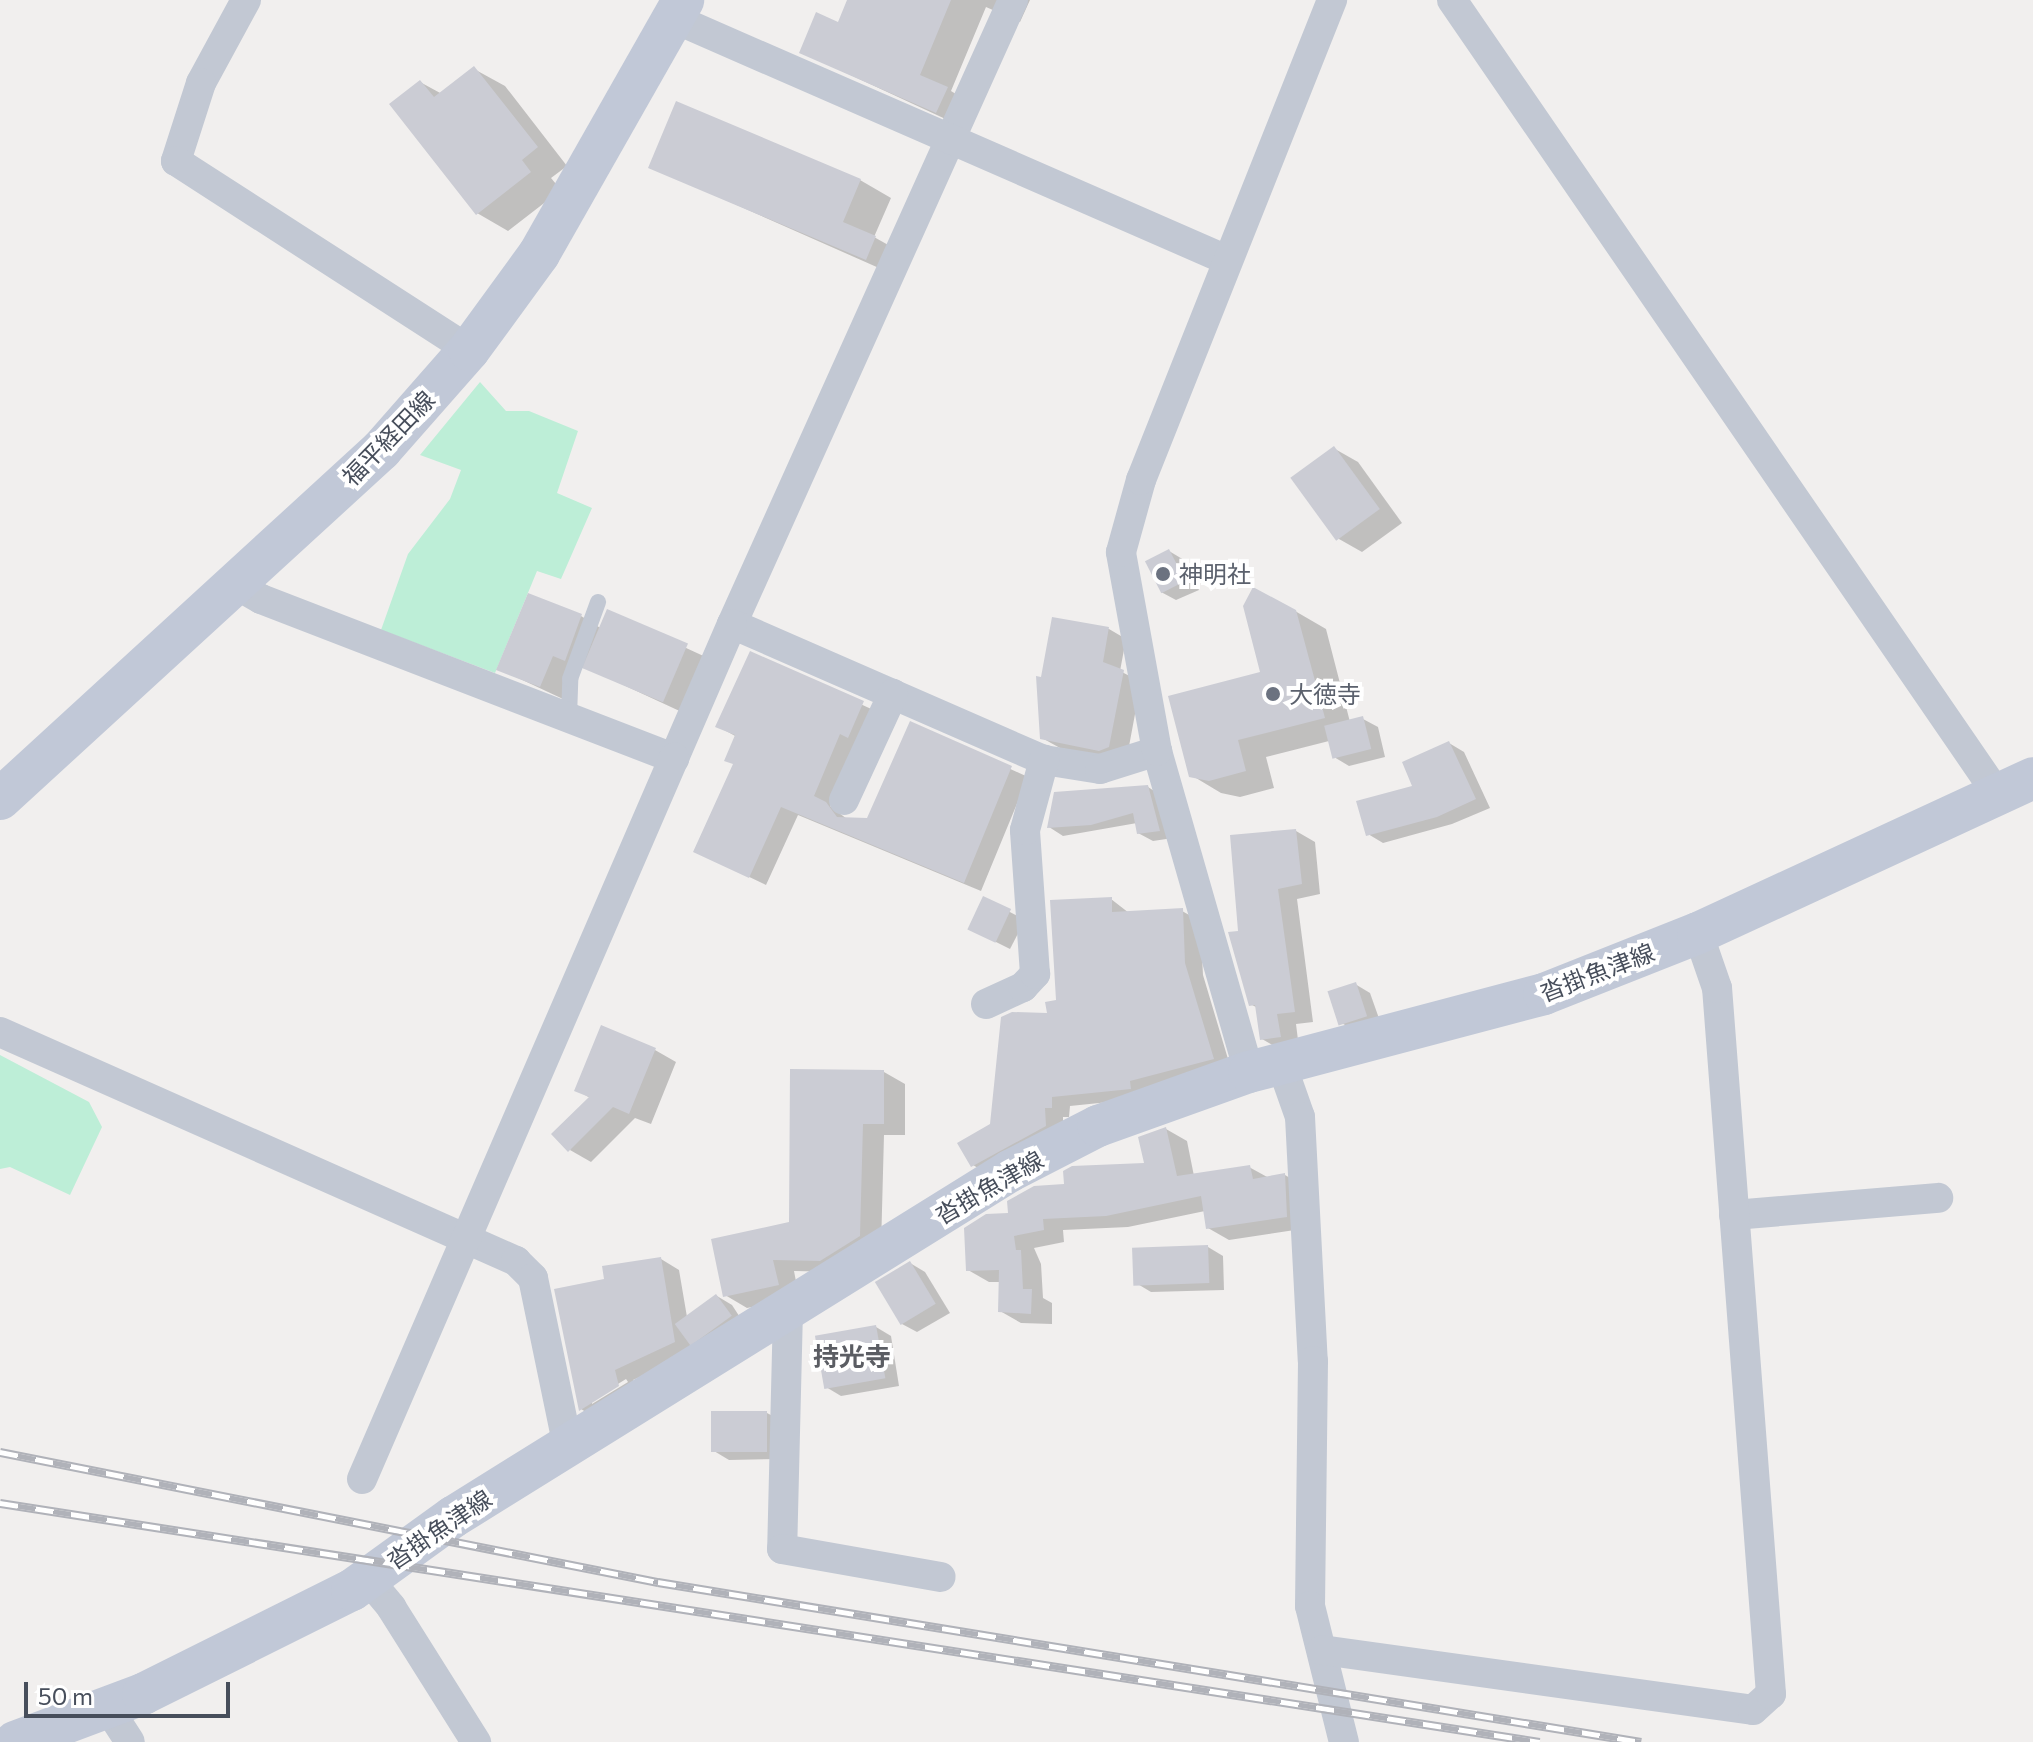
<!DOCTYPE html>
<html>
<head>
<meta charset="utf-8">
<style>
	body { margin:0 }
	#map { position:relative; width:2033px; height:1742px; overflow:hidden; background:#f1efee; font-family:Commissioner,"Noto Sans JP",sans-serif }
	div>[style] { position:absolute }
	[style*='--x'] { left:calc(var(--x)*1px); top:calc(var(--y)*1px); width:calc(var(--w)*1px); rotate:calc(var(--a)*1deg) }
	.green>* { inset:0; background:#bdeed7 }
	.shadow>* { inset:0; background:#0003 }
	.building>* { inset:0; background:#cbccd4; transform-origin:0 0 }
	.lane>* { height:16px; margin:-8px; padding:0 8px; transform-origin:8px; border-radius:8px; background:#c2c8d3 }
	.street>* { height:30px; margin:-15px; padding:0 15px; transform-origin:15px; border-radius:15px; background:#c2c8d3 }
	.secondary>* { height:42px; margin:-21px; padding:0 21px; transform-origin:21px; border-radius:21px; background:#c1c8d7 }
	.rail>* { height:9px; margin-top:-4.5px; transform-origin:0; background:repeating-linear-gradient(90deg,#fff 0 18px,#b0b2b9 0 36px); box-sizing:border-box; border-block:2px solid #b0b2b9 }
	.dots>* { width:22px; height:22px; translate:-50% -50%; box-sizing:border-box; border:4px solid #fff; border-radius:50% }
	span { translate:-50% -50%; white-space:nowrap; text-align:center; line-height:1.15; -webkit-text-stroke:8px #fff; paint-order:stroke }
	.street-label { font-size:24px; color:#474e5b }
	.worship-label { font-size:24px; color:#5b616d }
	.left { translate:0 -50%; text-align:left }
	.neighbourhood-label { font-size:26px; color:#5b5d63; font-weight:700 }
	.scale { position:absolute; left:24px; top:1682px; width:206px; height:36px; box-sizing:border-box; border:4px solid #474e5b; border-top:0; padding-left:10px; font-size:24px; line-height:28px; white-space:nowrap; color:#474e5b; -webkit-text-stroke:6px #fff; paint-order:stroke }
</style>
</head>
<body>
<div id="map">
	<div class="green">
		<i style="clip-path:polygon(480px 382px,506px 411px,529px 411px,578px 431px,557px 493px,592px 508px,561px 579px,537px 571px,495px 673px,381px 630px,408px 554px,450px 499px,461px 470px,420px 455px)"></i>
		<i style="clip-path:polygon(0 1055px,89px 1102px,102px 1127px,70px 1195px,10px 1167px,0 1169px)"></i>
	</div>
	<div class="shadow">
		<i style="clip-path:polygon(849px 0,1030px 0,1020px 22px,986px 7px,951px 91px,977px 107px,967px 129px,801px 52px,839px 24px)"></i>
		<i style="clip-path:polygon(474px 69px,505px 86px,567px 166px,551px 178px,561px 190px,508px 231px,477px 213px,420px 82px,442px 94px)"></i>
		<i style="clip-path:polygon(651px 167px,860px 180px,891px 198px,874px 237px,906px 255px,897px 276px)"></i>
		<i style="clip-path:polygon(1335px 449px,1358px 462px,1402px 523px,1362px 552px,1339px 539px)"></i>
		<i style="clip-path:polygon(1169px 551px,1184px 560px,1199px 590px,1176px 600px,1161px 592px)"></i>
		<i style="clip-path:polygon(1295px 611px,1326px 629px,1350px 722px,1363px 719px,1378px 727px,1385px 757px,1349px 766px,1334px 757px,1329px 741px,1266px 757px,1274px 788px,1240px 797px,1221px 793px,1191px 775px,1263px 674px)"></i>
		<i style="clip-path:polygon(608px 612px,710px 659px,686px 714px,589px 669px,576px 667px,563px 699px,499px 669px,581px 616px,602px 629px)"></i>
		<i style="clip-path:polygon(1054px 619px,1109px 629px,1126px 639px,1120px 671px,1141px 682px,1127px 757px,1117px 759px,1060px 748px,1042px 738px,1043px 680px)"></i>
		<i style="clip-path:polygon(751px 654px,880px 713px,857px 742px,830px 806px,847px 819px,868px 820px,911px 724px,1028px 777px,981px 891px,798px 815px,766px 885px,695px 851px,735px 765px,737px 737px,717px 726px)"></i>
		<i style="clip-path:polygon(1449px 743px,1464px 752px,1490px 808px,1452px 824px,1383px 843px,1368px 834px,1415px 787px)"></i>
		<i style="clip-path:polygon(1148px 787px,1162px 796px,1173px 838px,1153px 841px,1138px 833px,1137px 823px,1063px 836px,1049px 827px,1055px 794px)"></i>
		<i style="clip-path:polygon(1296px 831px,1315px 842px,1320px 894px,1297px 899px,1313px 1022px,1296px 1024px,1299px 1048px,1281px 1050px,1262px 1039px,1258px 1008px,1250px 1004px,1241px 933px)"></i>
		<i style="clip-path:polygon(983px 898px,1025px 920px,1010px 949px,984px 936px)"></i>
		<i style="clip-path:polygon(1111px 899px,1129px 913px,1182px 911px,1200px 921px,1203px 975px,1231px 1069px,1148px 1098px,1070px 1106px,1069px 1117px,1063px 1117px,1063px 1136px,991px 1176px,973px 1165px)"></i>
		<i style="clip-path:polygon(1355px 984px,1370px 993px,1381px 1024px,1355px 1031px,1340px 1022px)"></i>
		<i style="clip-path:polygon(655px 1050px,676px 1062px,651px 1124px,635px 1118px,591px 1162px,570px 1150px,590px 1098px,577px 1090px)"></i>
		<i style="clip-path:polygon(884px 1072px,905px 1084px,905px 1135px,884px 1135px,881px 1248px,842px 1272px,794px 1271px,799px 1297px,747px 1308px,725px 1295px,791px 1224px)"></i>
		<i style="clip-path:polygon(1166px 1129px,1187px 1141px,1194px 1176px,1249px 1167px,1269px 1178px,1285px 1175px,1305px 1187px,1308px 1228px,1229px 1240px,1208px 1228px,1205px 1211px,1128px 1227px,1063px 1230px,1064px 1242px,1034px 1248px,1041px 1264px,1043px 1298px,1052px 1303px,1052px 1324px,1021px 1323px,1000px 1311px,1001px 1282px,989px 1282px,968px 1270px,1010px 1215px,1066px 1186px,1146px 1165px)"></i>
		<i style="clip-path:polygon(1208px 1247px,1223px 1256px,1224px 1290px,1151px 1292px,1136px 1283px)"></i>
		<i style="clip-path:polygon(evenodd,661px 1259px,679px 1270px,687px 1317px,717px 1296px,732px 1305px,745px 1325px,704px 1350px,691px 1342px,693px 1353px,633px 1380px,636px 1396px,599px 1420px,581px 1409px,606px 1281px,661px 1259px,626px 1379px,628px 1382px,592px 1404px,592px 1400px,626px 1379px)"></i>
		<i style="clip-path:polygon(910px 1263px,925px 1272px,950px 1313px,917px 1332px,902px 1324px)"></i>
		<i style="clip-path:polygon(876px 1327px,891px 1336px,899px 1386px,841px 1396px,826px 1387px)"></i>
		<i style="clip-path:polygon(767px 1413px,782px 1421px,781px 1459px,729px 1460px,714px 1451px)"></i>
	</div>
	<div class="building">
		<i style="clip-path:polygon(847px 0,951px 0,920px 75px,948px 87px,936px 113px,799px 53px,816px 12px,838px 22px)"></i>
		<i style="clip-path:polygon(474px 66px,538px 147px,522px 160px,531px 172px,476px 215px,389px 104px,420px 80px,434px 97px)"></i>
		<i style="clip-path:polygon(676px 101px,861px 179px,843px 222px,876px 236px,866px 260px,648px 168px)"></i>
		<i style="left:1334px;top:446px;width:78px;height:54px;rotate:54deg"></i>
		<i style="left:1169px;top:549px;width:36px;height:27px;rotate:63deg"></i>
		<i style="clip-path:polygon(1253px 587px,1296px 610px,1325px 718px,1238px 740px,1246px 771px,1209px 781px,1189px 777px,1168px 696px,1260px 672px,1243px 606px)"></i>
		<i style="clip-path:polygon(528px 593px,582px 614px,565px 661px,553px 656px,540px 687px,496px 670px)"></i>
		<i style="left:607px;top:609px;width:88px;height:64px;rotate:23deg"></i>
		<i style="clip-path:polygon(1052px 617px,1109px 627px,1103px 662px,1124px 670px,1109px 747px,1099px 751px,1040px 739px,1036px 676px,1041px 677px)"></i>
		<i style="clip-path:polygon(750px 651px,864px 701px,848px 738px,840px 734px,814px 796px,826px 802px,837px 817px,867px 818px,910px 721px,1012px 766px,964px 883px,781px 807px,749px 878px,693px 852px,733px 764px,724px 761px,735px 735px,715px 727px)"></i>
		<i style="left:1363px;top:716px;width:34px;height:40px;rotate:76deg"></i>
		<i style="clip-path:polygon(1449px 741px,1476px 799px,1437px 817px,1366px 836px,1356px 801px,1412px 786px,1402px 762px)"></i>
		<i style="clip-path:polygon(1148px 785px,1160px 831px,1137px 834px,1133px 813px,1091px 825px,1047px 828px,1054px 792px)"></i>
		<i style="clip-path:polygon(1296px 829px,1302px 884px,1278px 889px,1295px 1012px,1277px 1014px,1281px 1037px,1260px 1040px,1255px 1005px,1249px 1006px,1228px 932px,1238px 931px,1230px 835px)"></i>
		<i style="left:983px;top:896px;width:31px;height:37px;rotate:25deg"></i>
		<i style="clip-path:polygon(1112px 897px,1112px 912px,1183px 908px,1185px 963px,1214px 1059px,1130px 1081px,1131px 1089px,1052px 1097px,1052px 1108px,1045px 1108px,1046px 1126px,971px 1167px,957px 1143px,990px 1124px,1001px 1017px,1012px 1012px,1047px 1013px,1045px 1002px,1056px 1000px,1050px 900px)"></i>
		<i style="left:1356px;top:982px;width:36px;height:30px;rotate:72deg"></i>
		<i style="clip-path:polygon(601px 1025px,656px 1048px,629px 1114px,613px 1107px,568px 1152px,551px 1134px,589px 1097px,574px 1091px)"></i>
		<i style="clip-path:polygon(790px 1069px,884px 1070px,884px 1124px,863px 1124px,860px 1236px,820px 1261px,773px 1260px,779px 1285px,723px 1297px,711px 1239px,789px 1222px)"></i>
		<i style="clip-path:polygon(1166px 1127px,1177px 1176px,1250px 1165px,1253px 1179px,1285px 1173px,1287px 1217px,1206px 1229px,1201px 1196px,1106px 1216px,1043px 1219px,1044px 1230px,1014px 1236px,1016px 1250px,1021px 1250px,1023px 1289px,1032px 1289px,1031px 1314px,998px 1312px,999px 1270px,966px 1271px,964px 1228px,986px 1214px,1008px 1213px,1007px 1201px,1034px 1186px,1064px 1184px,1063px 1171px,1072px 1166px,1144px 1163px,1138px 1137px)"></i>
		<i style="left:1208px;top:1245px;width:38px;height:76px;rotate:88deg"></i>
		<i style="clip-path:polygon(661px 1257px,675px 1342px,615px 1370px,619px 1386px,579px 1411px,554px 1289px,604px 1279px,602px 1266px)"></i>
		<i style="left:910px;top:1261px;width:50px;height:41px;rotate:59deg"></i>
		<i style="left:716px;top:1294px;width:27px;height:51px;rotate:54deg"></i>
		<i style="left:876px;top:1325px;width:54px;height:62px;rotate:80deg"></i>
		<i style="left:711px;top:1411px;width:56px;height:41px"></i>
	</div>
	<div class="lane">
		<i style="--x:569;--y:717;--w:38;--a:-88"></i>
		<i style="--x:570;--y:679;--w:82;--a:-70"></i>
	</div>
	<div class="street">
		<i style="--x:246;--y:0;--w:94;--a:118.5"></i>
		<i style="--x:201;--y:83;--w:82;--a:107.8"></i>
		<i style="--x:176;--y:161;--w:349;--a:32.8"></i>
		<i style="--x:1013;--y:0;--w:684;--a:114.24"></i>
		<i style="--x:732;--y:624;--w:340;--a:23.6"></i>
		<i style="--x:1044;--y:760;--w:57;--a:9.1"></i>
		<i style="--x:1100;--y:769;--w:60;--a:-17.5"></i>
		<i style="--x:1452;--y:0;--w:964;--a:55.52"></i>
		<i style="--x:673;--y:18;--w:605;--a:23.6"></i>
		<i style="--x:235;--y:584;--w:30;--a:30"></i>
		<i style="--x:261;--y:599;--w:443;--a:21.1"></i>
		<i style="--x:674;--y:758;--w:146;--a:-66.6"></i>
		<i style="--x:844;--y:800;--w:117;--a:-65.2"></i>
		<i style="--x:986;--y:1004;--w:41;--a:-24.7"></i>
		<i style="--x:1023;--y:987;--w:18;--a:-47"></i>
		<i style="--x:1035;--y:974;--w:144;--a:-94"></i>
		<i style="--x:1025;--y:830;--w:73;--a:-74.8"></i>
		<i style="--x:0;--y:1032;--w:565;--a:23.93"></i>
		<i style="--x:516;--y:1261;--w:24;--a:45"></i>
		<i style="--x:533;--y:1278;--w:173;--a:78.3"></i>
		<i style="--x:1281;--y:1063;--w:57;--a:70.6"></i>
		<i style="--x:1300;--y:1117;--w:244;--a:87"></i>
		<i style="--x:1313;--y:1361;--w:245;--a:90.7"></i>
		<i style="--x:1310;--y:1606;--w:140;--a:76"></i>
		<i style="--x:1249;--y:1072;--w:334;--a:-106"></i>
		<i style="--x:1157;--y:751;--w:202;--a:-100.3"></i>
		<i style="--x:1121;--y:552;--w:75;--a:-74.5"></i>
		<i style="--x:1141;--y:480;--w:517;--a:-68.3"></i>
		<i style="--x:1734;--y:1215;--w:205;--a:-4.8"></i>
		<i style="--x:788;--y:1310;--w:239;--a:91.4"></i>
		<i style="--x:782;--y:1549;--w:161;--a:10"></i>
		<i style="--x:362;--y:1479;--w:786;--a:-66.6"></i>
		<i style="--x:367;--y:1578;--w:38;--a:50"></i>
		<i style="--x:391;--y:1607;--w:160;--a:57.8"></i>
		<i style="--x:1322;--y:1650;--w:435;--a:7.9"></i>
		<i style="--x:1753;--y:1710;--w:24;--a:-42"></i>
		<i style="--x:1771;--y:1694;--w:708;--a:-94.37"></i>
		<i style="--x:1717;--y:988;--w:58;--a:-109.1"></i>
		<i style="--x:108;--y:1708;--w:40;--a:57.1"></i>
	</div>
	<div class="secondary">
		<i style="--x:0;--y:799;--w:517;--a:-42.49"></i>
		<i style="--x:381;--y:450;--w:133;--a:-48.7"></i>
		<i style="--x:469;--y:350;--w:119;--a:-53.9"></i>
		<i style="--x:539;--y:254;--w:292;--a:-60.4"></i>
		<i style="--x:15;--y:1742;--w:137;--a:-20.6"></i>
		<i style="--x:143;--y:1694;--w:233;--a:-26.5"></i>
		<i style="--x:352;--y:1590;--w:125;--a:-35.9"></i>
		<i style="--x:453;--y:1517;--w:656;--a:-31.85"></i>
		<i style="--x:1010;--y:1171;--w:99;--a:-27.1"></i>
		<i style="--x:1098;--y:1126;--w:160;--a:-19.7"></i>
		<i style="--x:1249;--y:1072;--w:305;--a:-14.8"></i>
		<i style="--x:1544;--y:994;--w:166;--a:-21.6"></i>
		<i style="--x:1698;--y:933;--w:369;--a:-24.8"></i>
	</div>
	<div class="rail">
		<i style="--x:0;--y:1452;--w:671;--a:11.18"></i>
		<i style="--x:658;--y:1582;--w:996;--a:9.24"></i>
		<i style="--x:0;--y:1503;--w:1558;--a:8.82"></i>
	</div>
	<div class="dots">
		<i style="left:1163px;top:574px;background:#6b7280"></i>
		<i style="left:1273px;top:694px;background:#6b7280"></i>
	</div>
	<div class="street-label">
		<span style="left:388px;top:438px;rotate:-46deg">福平経田線</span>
		<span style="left:1597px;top:972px;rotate:-21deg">沓掛魚津線</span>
		<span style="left:989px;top:1187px;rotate:-30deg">沓掛魚津線</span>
		<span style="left:439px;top:1529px;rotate:-34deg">沓掛魚津線</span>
	</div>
	<div class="worship-label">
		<span class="left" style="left:1179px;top:574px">神明社</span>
		<span class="left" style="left:1289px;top:694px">大徳寺</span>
	</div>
	<div class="neighbourhood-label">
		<span style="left:852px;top:1356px">持光寺</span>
	</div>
	<div class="scale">50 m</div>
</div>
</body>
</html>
